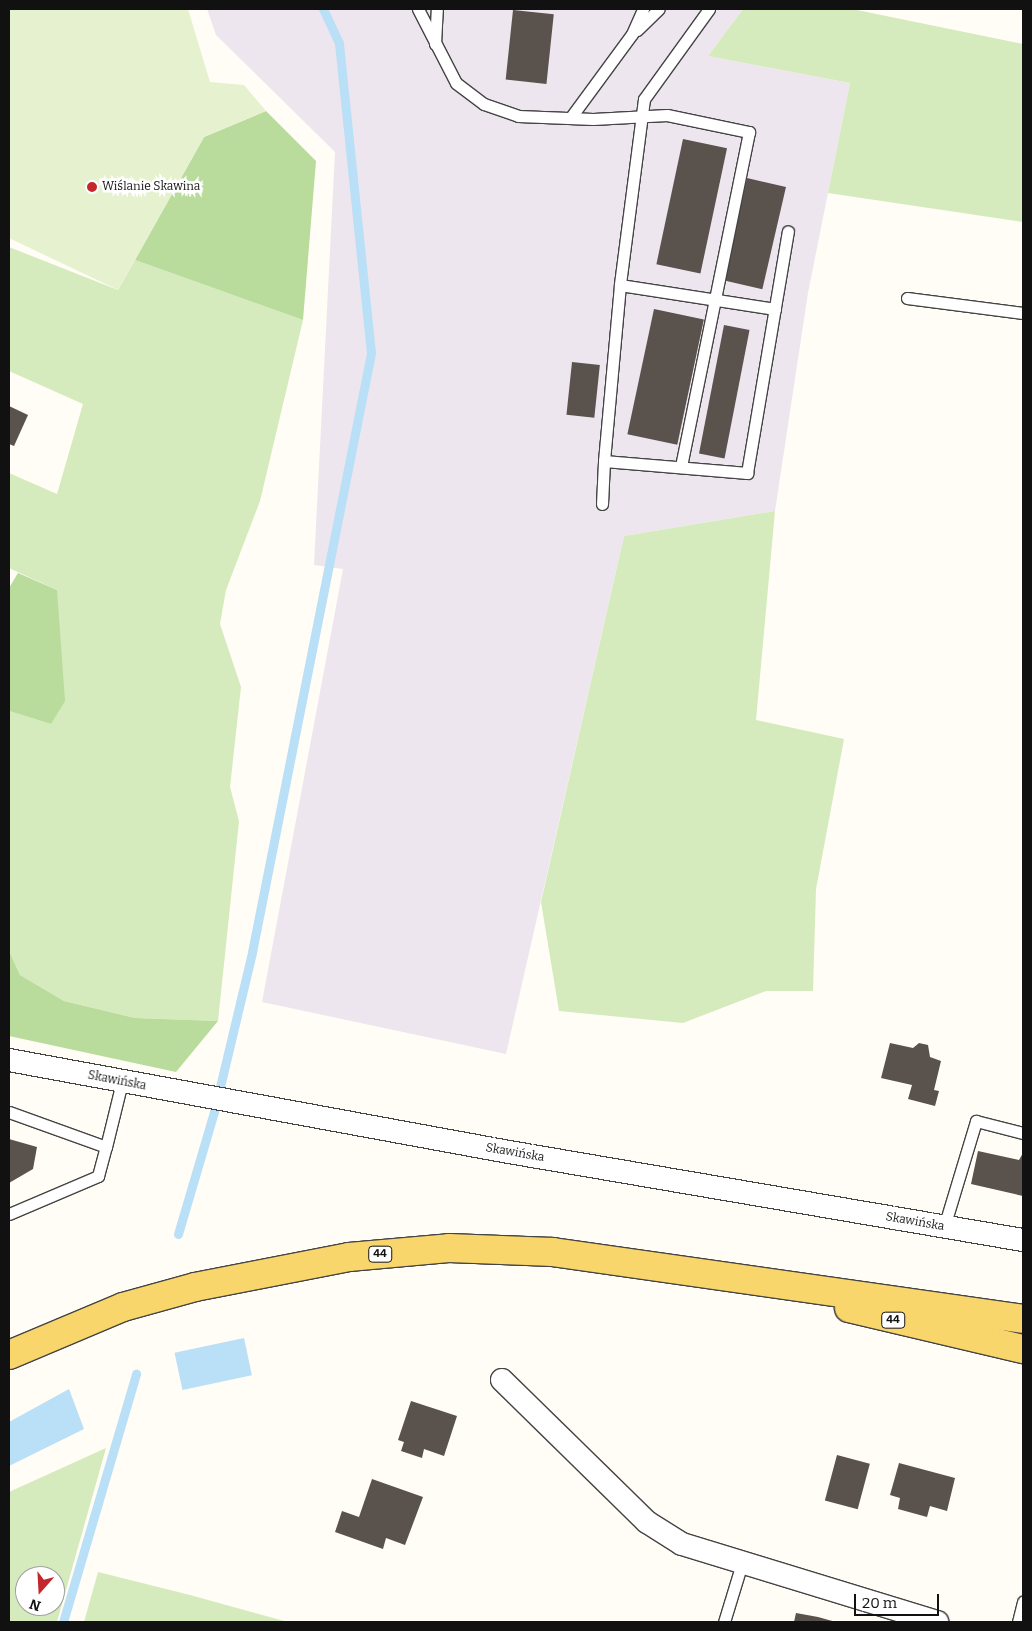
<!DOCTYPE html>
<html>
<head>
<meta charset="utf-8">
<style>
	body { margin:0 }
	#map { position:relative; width:1032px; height:1631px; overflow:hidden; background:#fffdf5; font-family:Bitter,serif }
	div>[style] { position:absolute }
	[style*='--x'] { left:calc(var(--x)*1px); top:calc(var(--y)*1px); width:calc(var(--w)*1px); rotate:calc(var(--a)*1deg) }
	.industrial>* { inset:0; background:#eee6ef }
	.green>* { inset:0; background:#d5ebbd }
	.forest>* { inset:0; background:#b9dc9c }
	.pitch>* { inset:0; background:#e6f2cf }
	.water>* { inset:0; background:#b9e0f7; transform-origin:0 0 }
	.stream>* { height:9px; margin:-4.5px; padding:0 4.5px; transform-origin:4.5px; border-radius:4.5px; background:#b9e0f7 }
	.building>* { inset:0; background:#5a524d; transform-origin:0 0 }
	.roads { filter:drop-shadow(1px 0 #444) drop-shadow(-1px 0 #444) drop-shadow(0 1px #444) drop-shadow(0 -1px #444) }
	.lane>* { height:11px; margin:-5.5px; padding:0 5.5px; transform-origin:5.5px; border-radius:5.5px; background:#fff }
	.street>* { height:22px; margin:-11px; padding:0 11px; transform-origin:11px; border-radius:11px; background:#fff }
	.primary>* { height:28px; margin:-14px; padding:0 14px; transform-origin:14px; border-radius:14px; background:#f9d66b }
	.dots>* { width:14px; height:14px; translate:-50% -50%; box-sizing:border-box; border:2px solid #fff; border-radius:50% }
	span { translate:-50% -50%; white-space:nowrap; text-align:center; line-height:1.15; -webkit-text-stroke:5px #fff; paint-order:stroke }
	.shield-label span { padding:1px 4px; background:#fff; border:1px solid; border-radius:4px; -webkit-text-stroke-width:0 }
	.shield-label { font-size:11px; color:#111; font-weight:700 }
	.poi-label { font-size:12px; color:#111 }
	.left { translate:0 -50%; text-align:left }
	.street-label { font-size:12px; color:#111 }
	.frame { position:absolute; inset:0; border:10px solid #111; pointer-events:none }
	.north { position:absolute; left:15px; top:1566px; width:50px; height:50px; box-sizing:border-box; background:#fff; border:1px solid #a0a0a0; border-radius:50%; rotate:199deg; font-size:14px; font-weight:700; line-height:20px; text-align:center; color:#111 }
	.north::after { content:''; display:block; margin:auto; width:18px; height:22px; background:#c4262e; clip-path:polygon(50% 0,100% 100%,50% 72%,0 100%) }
	.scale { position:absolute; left:854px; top:1594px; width:85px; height:22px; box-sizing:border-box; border:2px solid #111; border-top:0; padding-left:6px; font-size:15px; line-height:18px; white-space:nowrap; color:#111; -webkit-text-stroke:4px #fff; paint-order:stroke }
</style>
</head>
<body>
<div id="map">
	<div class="industrial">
		<i style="clip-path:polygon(207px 9px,743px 9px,708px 56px,850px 83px,808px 293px,775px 511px,624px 536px,506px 1054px,262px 1002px,343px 569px,314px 565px,335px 152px,216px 35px)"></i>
	</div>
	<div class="green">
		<i style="clip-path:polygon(743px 9px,852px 9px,1023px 44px,1023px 222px,828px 193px,850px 83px,708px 56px)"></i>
		<i style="clip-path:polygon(9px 247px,118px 290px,135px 260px,303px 320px,260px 501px,226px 590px,220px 624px,241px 687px,230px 787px,239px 821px,218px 1021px,135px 1018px,64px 1001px,20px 975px,9px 951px,9px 711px,51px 724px,57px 590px,9px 568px,9px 473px,57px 494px,83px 404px,9px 371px)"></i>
		<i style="clip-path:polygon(775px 511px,756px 720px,844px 739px,816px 889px,813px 991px,766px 991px,683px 1023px,559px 1011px,541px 902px,624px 536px)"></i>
		<i style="clip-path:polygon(evenodd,106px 1448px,57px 1622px,9px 1622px,9px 1492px,106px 1448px,25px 1576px,55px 1576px,55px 1606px,25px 1606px,25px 1576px)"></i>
		<i style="clip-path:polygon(98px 1572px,190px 1595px,288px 1622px,84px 1622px)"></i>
	</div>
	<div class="forest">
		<i style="clip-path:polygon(266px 111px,316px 161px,303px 320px,135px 260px,204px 137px)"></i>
		<i style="clip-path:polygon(18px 573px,57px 590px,65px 701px,51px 724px,9px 711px,9px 588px)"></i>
		<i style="clip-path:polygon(9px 951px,20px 975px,64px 1001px,135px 1018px,218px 1021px,176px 1072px,9px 1036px)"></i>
	</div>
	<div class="pitch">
		<i style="clip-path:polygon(9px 9px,188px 9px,210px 82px,244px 85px,266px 111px,204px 137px,118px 290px,9px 238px)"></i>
	</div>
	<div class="water">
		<i style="left:244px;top:1338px;width:38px;height:71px;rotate:78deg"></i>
		<i style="clip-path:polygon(69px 1389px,84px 1429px,9px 1466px,9px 1422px)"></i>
	</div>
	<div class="stream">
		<i style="--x:178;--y:1234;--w:127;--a:-73.6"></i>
		<i style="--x:214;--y:1112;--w:164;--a:-76.6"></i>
		<i style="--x:252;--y:952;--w:611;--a:-78.76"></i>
		<i style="--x:371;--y:353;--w:312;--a:-95.9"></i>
		<i style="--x:339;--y:43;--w:38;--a:-115"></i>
		<i style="--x:63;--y:1622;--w:259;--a:-73.6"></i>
	</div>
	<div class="building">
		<i style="left:513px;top:10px;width:41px;height:70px;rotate:6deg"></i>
		<i style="left:683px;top:139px;width:45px;height:128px;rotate:12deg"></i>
		<i style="left:747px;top:178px;width:40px;height:105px;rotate:13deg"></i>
		<i style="left:654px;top:309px;width:51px;height:128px;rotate:12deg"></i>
		<i style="left:724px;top:325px;width:26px;height:131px;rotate:11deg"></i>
		<i style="left:572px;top:362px;width:28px;height:53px;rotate:6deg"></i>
		<i style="clip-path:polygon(9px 406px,28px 415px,14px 446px,9px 444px)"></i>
		<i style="clip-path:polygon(890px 1043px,913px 1048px,919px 1043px,928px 1045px,930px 1057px,941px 1061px,934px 1090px,939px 1091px,935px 1106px,908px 1099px,912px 1085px,881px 1078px)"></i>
		<i style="clip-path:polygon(9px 1139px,37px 1147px,33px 1169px,9px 1183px)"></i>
		<i style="clip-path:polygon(978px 1151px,1019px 1160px,1023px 1153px,1023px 1196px,971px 1184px)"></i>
		<i style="clip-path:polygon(411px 1401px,457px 1416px,444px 1456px,424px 1449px,422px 1458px,401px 1451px,404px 1442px,398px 1440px)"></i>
		<i style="left:837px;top:1455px;width:34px;height:47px;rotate:15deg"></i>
		<i style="clip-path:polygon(899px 1463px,955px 1478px,947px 1511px,930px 1506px,927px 1517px,898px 1509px,900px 1498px,890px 1495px)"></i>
		<i style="clip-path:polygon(372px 1479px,423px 1497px,405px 1545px,386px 1538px,383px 1549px,335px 1532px,342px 1511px,359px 1517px)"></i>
		<i style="clip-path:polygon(796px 1613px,818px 1617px,836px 1622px,794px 1622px)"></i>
	</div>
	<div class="roads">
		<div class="lane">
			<i style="--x:418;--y:9;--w:83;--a:62.8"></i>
			<i style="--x:456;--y:83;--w:35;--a:37"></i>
			<i style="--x:484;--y:104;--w:36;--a:19"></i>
			<i style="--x:518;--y:116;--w:75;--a:2.3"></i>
			<i style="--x:593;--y:119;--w:74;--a:-3.1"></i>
			<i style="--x:667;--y:115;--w:84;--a:11.7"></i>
			<i style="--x:749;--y:132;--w:342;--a:101.5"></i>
			<i style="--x:709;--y:9;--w:111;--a:125.8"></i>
			<i style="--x:644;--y:99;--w:188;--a:97.4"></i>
			<i style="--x:620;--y:285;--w:177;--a:95.2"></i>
			<i style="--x:604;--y:461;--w:144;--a:4.8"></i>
			<i style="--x:747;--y:473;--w:245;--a:-80.4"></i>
			<i style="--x:637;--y:30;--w:30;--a:-44"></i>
			<i style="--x:435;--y:44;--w:35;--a:-87"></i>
			<i style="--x:571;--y:117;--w:103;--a:-53.7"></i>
			<i style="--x:632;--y:34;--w:27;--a:-66"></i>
			<i style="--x:620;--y:285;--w:157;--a:8.8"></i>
			<i style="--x:907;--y:298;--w:117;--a:7.4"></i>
			<i style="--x:602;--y:504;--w:43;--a:-87.3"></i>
			<i style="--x:9;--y:1112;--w:103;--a:19.8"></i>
			<i style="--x:106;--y:1147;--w:67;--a:-76.2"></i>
			<i style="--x:9;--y:1214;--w:97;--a:-23.1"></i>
			<i style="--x:98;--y:1176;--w:30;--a:-75"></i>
			<i style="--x:944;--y:1227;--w:111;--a:-73.2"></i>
			<i style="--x:976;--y:1121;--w:49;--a:14.3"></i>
			<i style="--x:724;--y:1622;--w:62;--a:-73"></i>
			<i style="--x:1018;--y:1622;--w:21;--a:-76"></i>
		</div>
		<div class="street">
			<i style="--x:9;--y:1060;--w:508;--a:10.43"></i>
			<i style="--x:509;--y:1152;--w:521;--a:9.72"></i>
			<i style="--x:502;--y:1380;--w:203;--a:44.4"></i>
			<i style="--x:647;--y:1522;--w:41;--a:32.2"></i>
			<i style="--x:682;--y:1544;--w:267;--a:17"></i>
		</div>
		<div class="primary">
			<i style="--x:849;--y:1308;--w:179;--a:13.3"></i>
			<i style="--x:9;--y:1355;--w:124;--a:-22.8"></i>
			<i style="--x:123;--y:1307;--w:75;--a:-15.5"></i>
			<i style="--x:195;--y:1287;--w:157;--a:-11"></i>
			<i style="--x:349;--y:1257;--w:100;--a:-5.1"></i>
			<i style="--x:449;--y:1248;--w:104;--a:2.2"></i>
			<i style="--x:553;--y:1252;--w:475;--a:8.1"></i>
		</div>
	</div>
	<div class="dots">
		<i style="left:92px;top:187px;background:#c4262e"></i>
	</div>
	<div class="shield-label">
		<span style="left:380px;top:1254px">44</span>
		<span style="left:893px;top:1320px">44</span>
	</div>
	<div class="poi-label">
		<span class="left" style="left:102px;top:187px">Wiślanie Skawina</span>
	</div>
	<div class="street-label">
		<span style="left:117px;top:1081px;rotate:11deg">Skawińska</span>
		<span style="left:515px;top:1153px;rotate:10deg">Skawińska</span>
		<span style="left:915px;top:1222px;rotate:10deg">Skawińska</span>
	</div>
	<div class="frame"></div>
	<div class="north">N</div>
	<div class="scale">20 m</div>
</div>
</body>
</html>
